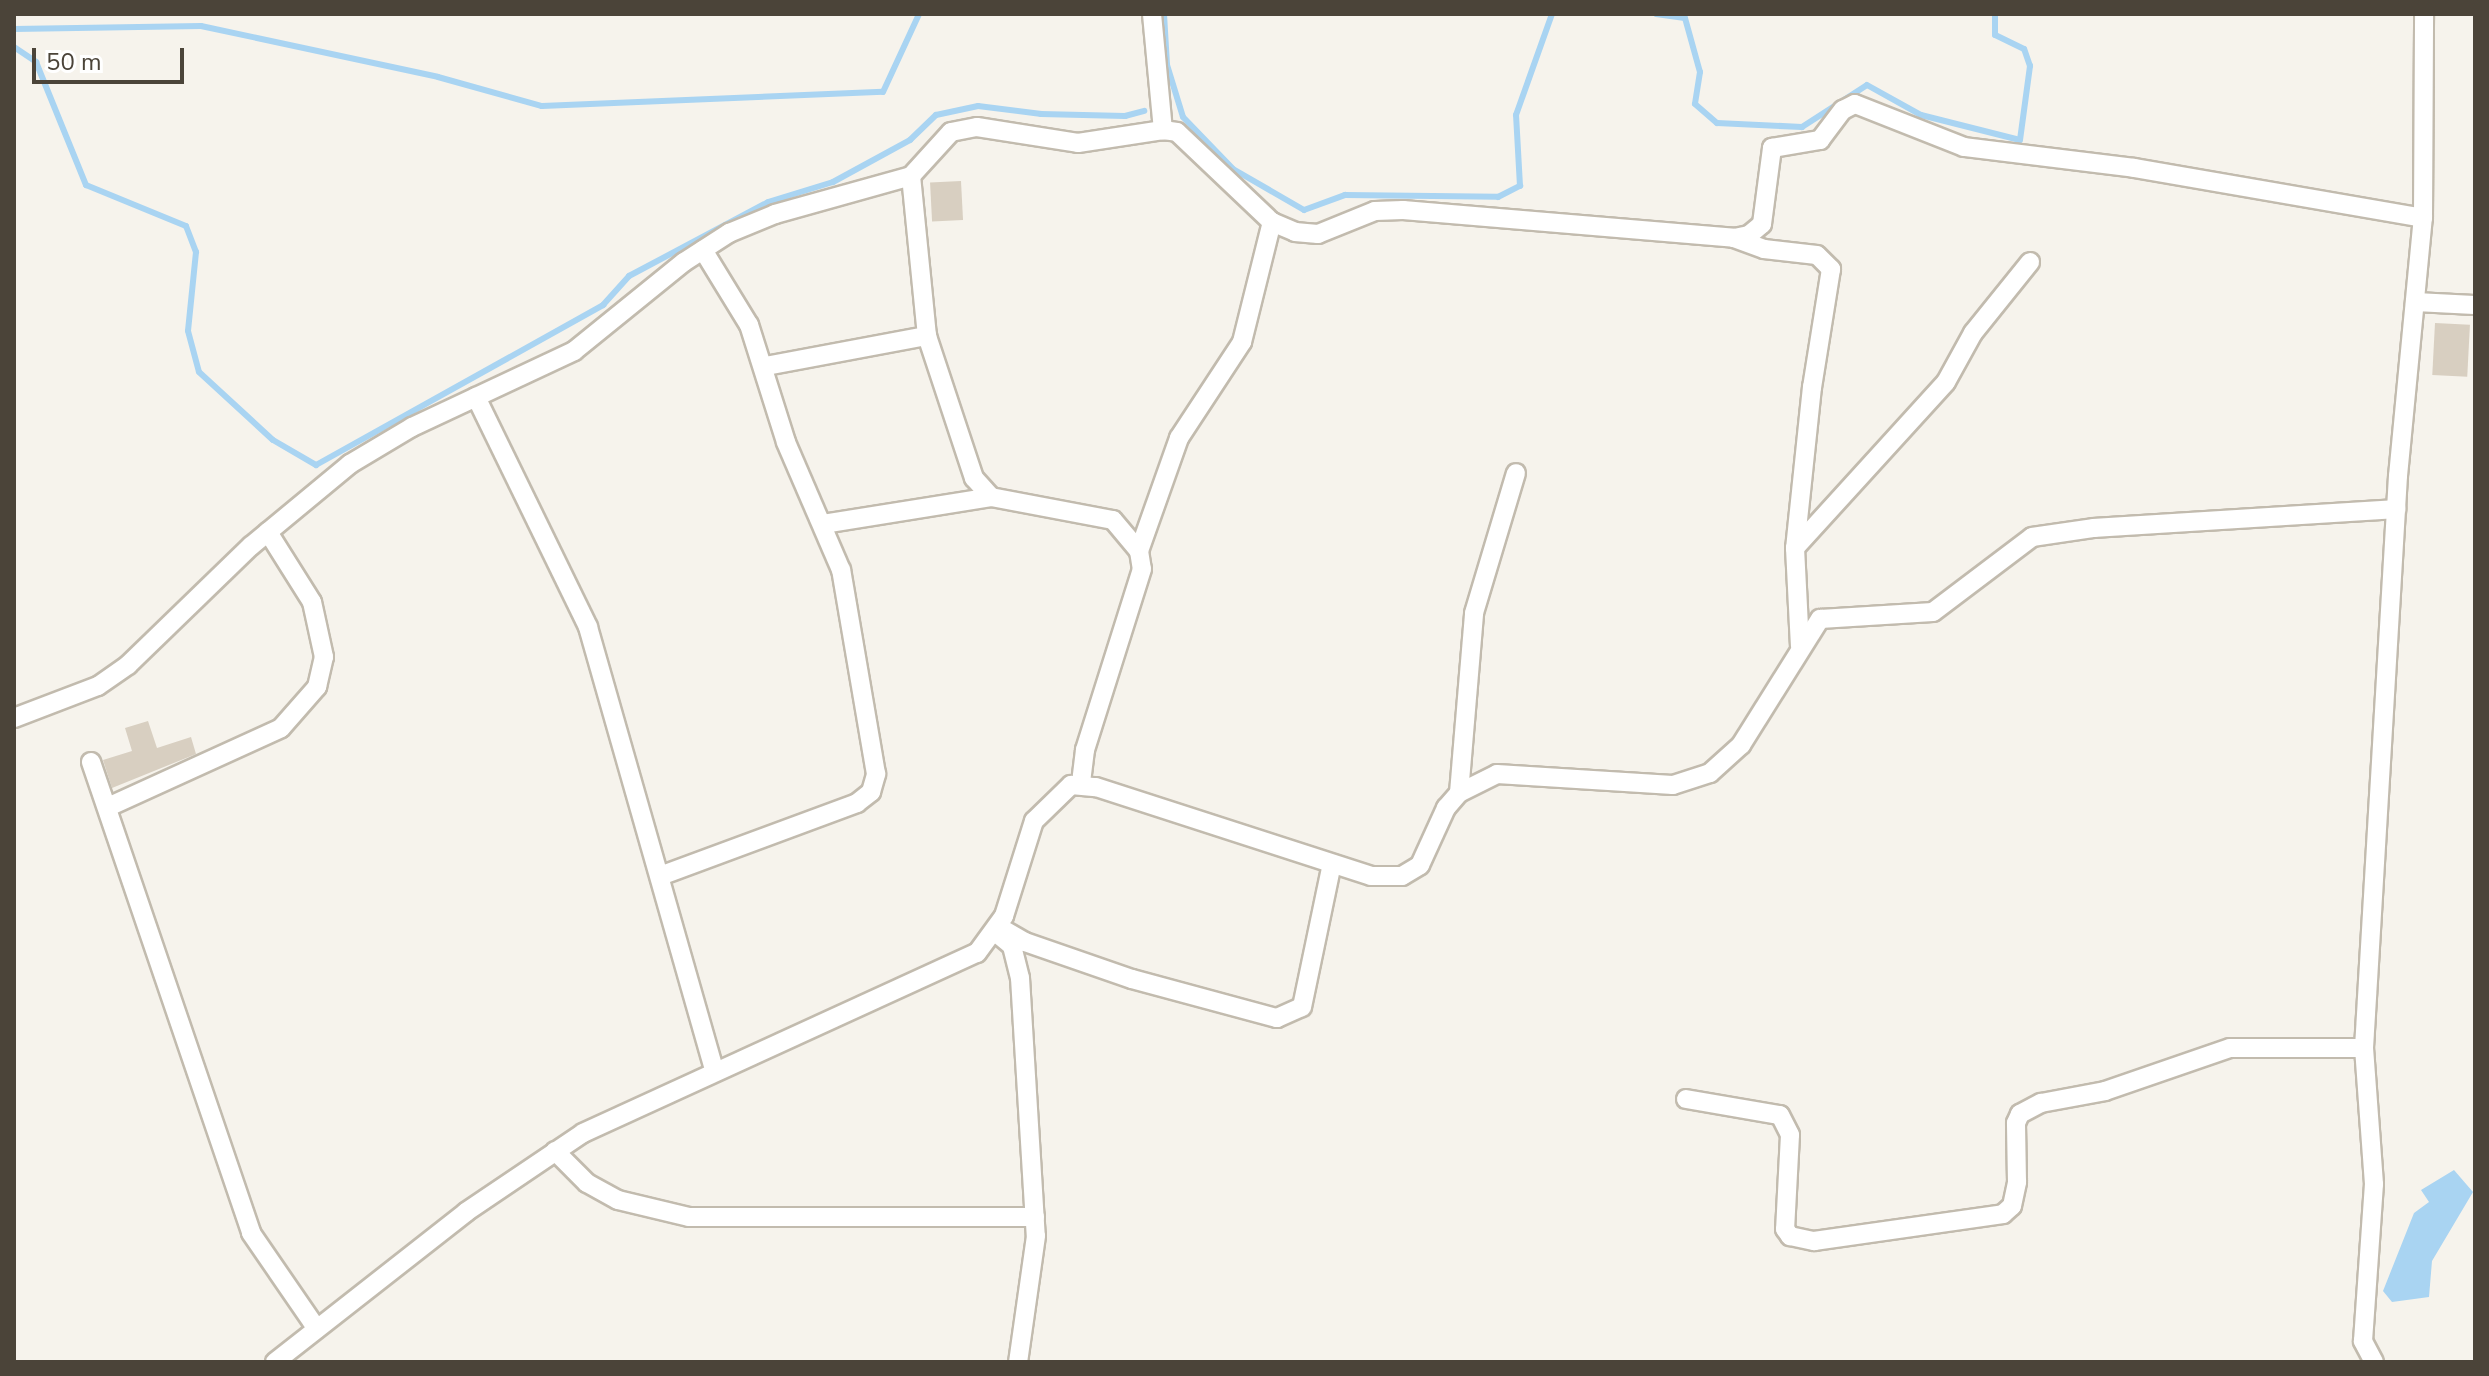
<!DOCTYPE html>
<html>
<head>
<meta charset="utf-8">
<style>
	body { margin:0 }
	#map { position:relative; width:2489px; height:1376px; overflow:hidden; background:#f6f3ec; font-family:"Nunito Sans",sans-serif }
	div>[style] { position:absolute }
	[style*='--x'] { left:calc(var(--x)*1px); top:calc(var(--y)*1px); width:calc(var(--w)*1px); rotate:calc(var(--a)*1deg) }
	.water>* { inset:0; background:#a9d4f2 }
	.stream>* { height:6px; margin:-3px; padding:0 3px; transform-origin:3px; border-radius:3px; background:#a9d4f2 }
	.building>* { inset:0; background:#d8cfc1; transform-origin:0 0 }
	.roads { filter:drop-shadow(2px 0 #c2bbae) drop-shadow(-2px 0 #c2bbae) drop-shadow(0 2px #c2bbae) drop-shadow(0 -2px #c2bbae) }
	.street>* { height:18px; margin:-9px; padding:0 9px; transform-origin:9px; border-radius:9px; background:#fff }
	span { translate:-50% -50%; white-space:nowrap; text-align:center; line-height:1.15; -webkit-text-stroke:6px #fff; paint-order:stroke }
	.frame { position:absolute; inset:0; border:16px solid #4b4439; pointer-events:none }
	.scale { position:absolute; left:32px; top:48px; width:152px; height:36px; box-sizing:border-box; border:4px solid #4b4439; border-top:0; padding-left:10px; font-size:24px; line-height:28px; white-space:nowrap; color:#4b4439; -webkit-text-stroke:6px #fff; paint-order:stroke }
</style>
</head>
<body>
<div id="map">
	<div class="water">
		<i style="clip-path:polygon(2454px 1170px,2473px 1192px,2432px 1261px,2429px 1297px,2392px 1302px,2383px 1291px,2414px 1213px,2429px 1202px,2421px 1190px)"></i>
	</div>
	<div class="stream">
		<i style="--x:1164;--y:14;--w:51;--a:86.6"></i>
		<i style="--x:1167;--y:65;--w:54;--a:72.9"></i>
		<i style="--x:1183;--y:117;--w:72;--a:46.1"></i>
		<i style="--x:1233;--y:169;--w:82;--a:30"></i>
		<i style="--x:1304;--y:210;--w:44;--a:-20.1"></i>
		<i style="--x:1345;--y:195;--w:153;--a:0.7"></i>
		<i style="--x:1498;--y:197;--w:25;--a:-27"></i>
		<i style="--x:1520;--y:186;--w:71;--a:-93.2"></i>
		<i style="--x:1516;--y:115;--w:107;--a:-70.4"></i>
		<i style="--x:1656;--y:14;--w:29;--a:8"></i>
		<i style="--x:1685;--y:18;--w:56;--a:74.5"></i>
		<i style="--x:1700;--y:72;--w:32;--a:99"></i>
		<i style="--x:1695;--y:104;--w:29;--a:41"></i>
		<i style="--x:1717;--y:123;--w:85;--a:2.7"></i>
		<i style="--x:1802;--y:127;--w:77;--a:-32.9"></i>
		<i style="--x:1867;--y:85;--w:62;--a:29.1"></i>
		<i style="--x:1921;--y:115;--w:102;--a:14.2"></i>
		<i style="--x:2020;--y:140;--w:75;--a:-82.3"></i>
		<i style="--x:2030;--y:66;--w:18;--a:-109"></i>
		<i style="--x:2024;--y:49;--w:32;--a:-154"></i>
		<i style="--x:1995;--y:35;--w:21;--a:-90"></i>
		<i style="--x:14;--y:29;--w:187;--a:-0.9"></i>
		<i style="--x:201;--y:26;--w:242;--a:12.1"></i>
		<i style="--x:438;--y:77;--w:108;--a:15.6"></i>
		<i style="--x:542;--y:106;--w:341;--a:-2.4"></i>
		<i style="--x:883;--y:92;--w:86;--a:-65.2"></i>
		<i style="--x:14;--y:47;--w:27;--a:34"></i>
		<i style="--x:36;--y:62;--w:133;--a:67.9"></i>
		<i style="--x:86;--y:185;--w:108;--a:22.3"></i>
		<i style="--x:186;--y:226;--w:28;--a:69"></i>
		<i style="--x:196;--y:252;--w:79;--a:95.8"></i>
		<i style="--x:188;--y:331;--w:42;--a:75"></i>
		<i style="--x:199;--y:372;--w:100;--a:42.6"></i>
		<i style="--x:273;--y:440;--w:50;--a:30.2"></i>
		<i style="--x:316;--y:465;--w:329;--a:-29.1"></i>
		<i style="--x:603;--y:305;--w:39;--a:-48"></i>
		<i style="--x:629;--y:276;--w:157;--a:-28"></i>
		<i style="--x:768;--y:202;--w:68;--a:-17.1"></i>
		<i style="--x:833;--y:182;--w:88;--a:-28.6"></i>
		<i style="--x:910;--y:140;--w:36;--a:-44"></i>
		<i style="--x:936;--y:115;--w:43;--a:-12.1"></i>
		<i style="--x:978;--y:106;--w:64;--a:7.2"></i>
		<i style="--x:1041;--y:114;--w:84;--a:1.4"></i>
		<i style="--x:1125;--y:116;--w:20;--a:-15"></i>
	</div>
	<div class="building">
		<i style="left:961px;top:181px;width:39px;height:31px;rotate:87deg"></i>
		<i style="left:2435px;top:323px;width:35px;height:52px;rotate:3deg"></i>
		<i style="clip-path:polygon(148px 721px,157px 748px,191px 737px,196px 754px,112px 788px,103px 760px,132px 751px,125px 728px)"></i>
	</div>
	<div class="roads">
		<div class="street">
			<i style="--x:1152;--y:14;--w:117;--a:84.6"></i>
			<i style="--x:911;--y:176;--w:161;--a:84.3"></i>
			<i style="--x:927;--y:336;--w:150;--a:71.7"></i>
			<i style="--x:974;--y:478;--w:25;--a:48"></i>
			<i style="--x:991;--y:497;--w:124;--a:10.7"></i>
			<i style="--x:1113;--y:520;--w:40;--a:50"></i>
			<i style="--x:1139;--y:551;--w:18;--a:81"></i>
			<i style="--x:1142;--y:569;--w:190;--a:107.5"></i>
			<i style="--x:1085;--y:750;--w:33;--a:97"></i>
			<i style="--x:1734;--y:238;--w:32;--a:20"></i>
			<i style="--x:1764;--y:249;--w:53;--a:6.5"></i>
			<i style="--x:1817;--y:255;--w:20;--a:45"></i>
			<i style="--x:1831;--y:269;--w:120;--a:99.1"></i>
			<i style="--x:1812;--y:387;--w:162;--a:96"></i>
			<i style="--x:1795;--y:548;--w:98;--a:87.1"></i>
			<i style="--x:2415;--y:302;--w:60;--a:2.9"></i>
			<i style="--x:766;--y:366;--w:164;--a:-10.6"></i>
			<i style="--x:476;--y:397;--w:256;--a:64"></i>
			<i style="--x:588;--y:627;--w:461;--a:74.1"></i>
			<i style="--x:823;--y:524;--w:170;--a:-9.1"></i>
			<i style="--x:1795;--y:548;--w:224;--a:-47.7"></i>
			<i style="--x:1946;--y:382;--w:56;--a:-61.1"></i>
			<i style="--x:1973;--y:333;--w:91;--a:-51.2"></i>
			<i style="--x:1139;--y:551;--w:120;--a:-70.5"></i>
			<i style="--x:1179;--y:438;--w:115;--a:-56.7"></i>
			<i style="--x:1242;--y:342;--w:124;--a:-76"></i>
			<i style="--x:14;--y:718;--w:90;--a:-20.9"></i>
			<i style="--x:98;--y:686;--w:37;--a:-35"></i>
			<i style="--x:128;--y:665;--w:171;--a:-44.1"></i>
			<i style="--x:251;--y:546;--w:129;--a:-39.6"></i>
			<i style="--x:350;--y:464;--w:72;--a:-30.8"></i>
			<i style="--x:412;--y:427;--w:179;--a:-25.1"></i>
			<i style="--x:574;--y:351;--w:141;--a:-39"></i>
			<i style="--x:684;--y:262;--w:54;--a:-32.8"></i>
			<i style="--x:729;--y:233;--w:50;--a:-22.4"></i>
			<i style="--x:775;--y:214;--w:141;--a:-15.6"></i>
			<i style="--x:911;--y:176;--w:59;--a:-47.7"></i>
			<i style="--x:951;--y:132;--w:26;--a:-11"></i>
			<i style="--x:977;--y:127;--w:102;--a:9"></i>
			<i style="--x:1078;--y:143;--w:86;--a:-8.7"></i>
			<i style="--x:1163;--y:130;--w:14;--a:8"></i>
			<i style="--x:1177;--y:132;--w:131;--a:43.5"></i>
			<i style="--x:1272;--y:222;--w:25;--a:23"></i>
			<i style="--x:1295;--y:232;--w:23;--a:5"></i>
			<i style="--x:1318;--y:234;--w:61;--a:-22"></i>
			<i style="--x:1375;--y:211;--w:28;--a:-2"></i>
			<i style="--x:1403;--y:210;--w:332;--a:4.8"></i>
			<i style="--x:1734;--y:238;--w:15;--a:-11"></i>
			<i style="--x:1749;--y:235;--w:17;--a:-40"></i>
			<i style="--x:1762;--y:224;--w:77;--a:-82.5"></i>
			<i style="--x:1772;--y:148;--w:49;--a:-9.5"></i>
			<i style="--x:1820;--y:140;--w:38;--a:-53"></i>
			<i style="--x:1843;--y:110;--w:13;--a:-27"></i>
			<i style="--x:1855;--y:104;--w:117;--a:21.5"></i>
			<i style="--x:1964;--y:147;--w:171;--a:7"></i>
			<i style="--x:2134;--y:168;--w:293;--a:9.8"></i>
			<i style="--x:91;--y:762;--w:497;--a:71.2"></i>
			<i style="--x:251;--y:1233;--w:116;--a:55.5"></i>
			<i style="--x:1459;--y:793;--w:181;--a:-85.2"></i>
			<i style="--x:1474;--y:613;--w:146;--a:-73.3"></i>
			<i style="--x:108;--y:807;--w:190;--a:-24.5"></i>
			<i style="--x:281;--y:728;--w:55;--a:-48.7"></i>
			<i style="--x:317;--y:687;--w:31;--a:-77"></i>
			<i style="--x:324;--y:657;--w:56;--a:-102.3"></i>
			<i style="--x:312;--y:602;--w:83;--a:-122.2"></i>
			<i style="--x:660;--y:876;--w:210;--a:-20.3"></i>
			<i style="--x:857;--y:803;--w:18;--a:-38"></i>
			<i style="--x:871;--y:792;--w:19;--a:-74"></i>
			<i style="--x:876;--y:774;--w:207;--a:-99.7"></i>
			<i style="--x:841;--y:570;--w:139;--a:-113.3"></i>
			<i style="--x:786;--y:442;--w:123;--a:-107.5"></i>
			<i style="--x:749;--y:325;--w:88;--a:-121.5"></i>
			<i style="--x:999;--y:927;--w:30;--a:30"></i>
			<i style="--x:1025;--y:942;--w:113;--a:19.1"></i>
			<i style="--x:1132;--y:979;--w:150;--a:15.1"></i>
			<i style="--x:1277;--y:1018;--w:27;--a:-24"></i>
			<i style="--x:1302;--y:1007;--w:146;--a:-78.2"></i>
			<i style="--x:999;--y:935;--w:17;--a:40"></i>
			<i style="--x:1012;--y:946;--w:33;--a:76"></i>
			<i style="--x:1020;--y:978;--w:258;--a:86.5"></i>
			<i style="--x:1036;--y:1236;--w:127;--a:98.1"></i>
			<i style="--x:1686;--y:1099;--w:95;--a:9.7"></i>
			<i style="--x:1780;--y:1115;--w:22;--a:63"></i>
			<i style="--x:1790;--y:1135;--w:94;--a:93"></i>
			<i style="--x:1785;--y:1229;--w:9;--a:54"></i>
			<i style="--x:1790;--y:1236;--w:25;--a:12"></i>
			<i style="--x:1814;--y:1241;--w:191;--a:-8.1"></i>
			<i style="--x:2003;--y:1214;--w:12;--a:-42"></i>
			<i style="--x:2012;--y:1206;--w:25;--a:-78"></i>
			<i style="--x:2017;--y:1182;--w:59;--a:-91"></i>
			<i style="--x:2016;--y:1123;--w:10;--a:-66"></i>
			<i style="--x:2020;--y:1114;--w:24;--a:-28"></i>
			<i style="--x:2041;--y:1103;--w:65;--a:-10.6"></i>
			<i style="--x:2105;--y:1091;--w:132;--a:-19"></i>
			<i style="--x:2230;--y:1048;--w:134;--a:0"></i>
			<i style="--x:555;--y:1151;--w:45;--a:45"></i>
			<i style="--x:587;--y:1183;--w:35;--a:29"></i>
			<i style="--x:618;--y:1200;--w:73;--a:13.5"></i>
			<i style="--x:689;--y:1217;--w:346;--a:0"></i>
			<i style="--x:275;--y:1362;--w:243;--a:-38.1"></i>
			<i style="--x:466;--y:1212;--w:141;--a:-34"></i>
			<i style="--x:583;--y:1133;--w:433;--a:-24.6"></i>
			<i style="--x:977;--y:953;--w:46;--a:-53.9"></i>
			<i style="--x:1004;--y:916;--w:100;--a:-72.5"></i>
			<i style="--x:1034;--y:821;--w:52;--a:-44.2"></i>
			<i style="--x:1071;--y:785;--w:25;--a:5"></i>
			<i style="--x:1096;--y:787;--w:289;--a:17.9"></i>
			<i style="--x:1371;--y:876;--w:31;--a:0"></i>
			<i style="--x:1402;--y:876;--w:21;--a:-31"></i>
			<i style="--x:1420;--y:865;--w:63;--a:-65.5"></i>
			<i style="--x:1446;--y:808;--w:20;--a:-49"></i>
			<i style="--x:1459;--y:793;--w:42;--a:-26.6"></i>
			<i style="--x:1497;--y:774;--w:176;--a:3.6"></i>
			<i style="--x:1673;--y:785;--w:39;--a:-18"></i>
			<i style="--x:1710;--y:773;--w:42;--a:-42.1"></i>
			<i style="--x:1741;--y:745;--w:149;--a:-57.9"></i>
			<i style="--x:1820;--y:619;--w:113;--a:-3.5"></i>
			<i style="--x:1933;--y:612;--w:124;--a:-37.1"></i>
			<i style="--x:2032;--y:537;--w:63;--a:-8.3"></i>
			<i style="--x:2094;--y:528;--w:303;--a:-3.6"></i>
			<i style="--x:2374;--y:1362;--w:24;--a:-118"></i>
			<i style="--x:2363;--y:1341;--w:157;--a:-86"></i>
			<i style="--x:2374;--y:1184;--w:136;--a:-94.2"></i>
			<i style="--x:2364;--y:1048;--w:573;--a:-86.6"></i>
			<i style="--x:2398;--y:476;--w:259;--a:-84.5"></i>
			<i style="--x:2423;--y:218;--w:204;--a:-89.7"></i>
		</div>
	</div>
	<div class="frame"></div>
	<div class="scale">50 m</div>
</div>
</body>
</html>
